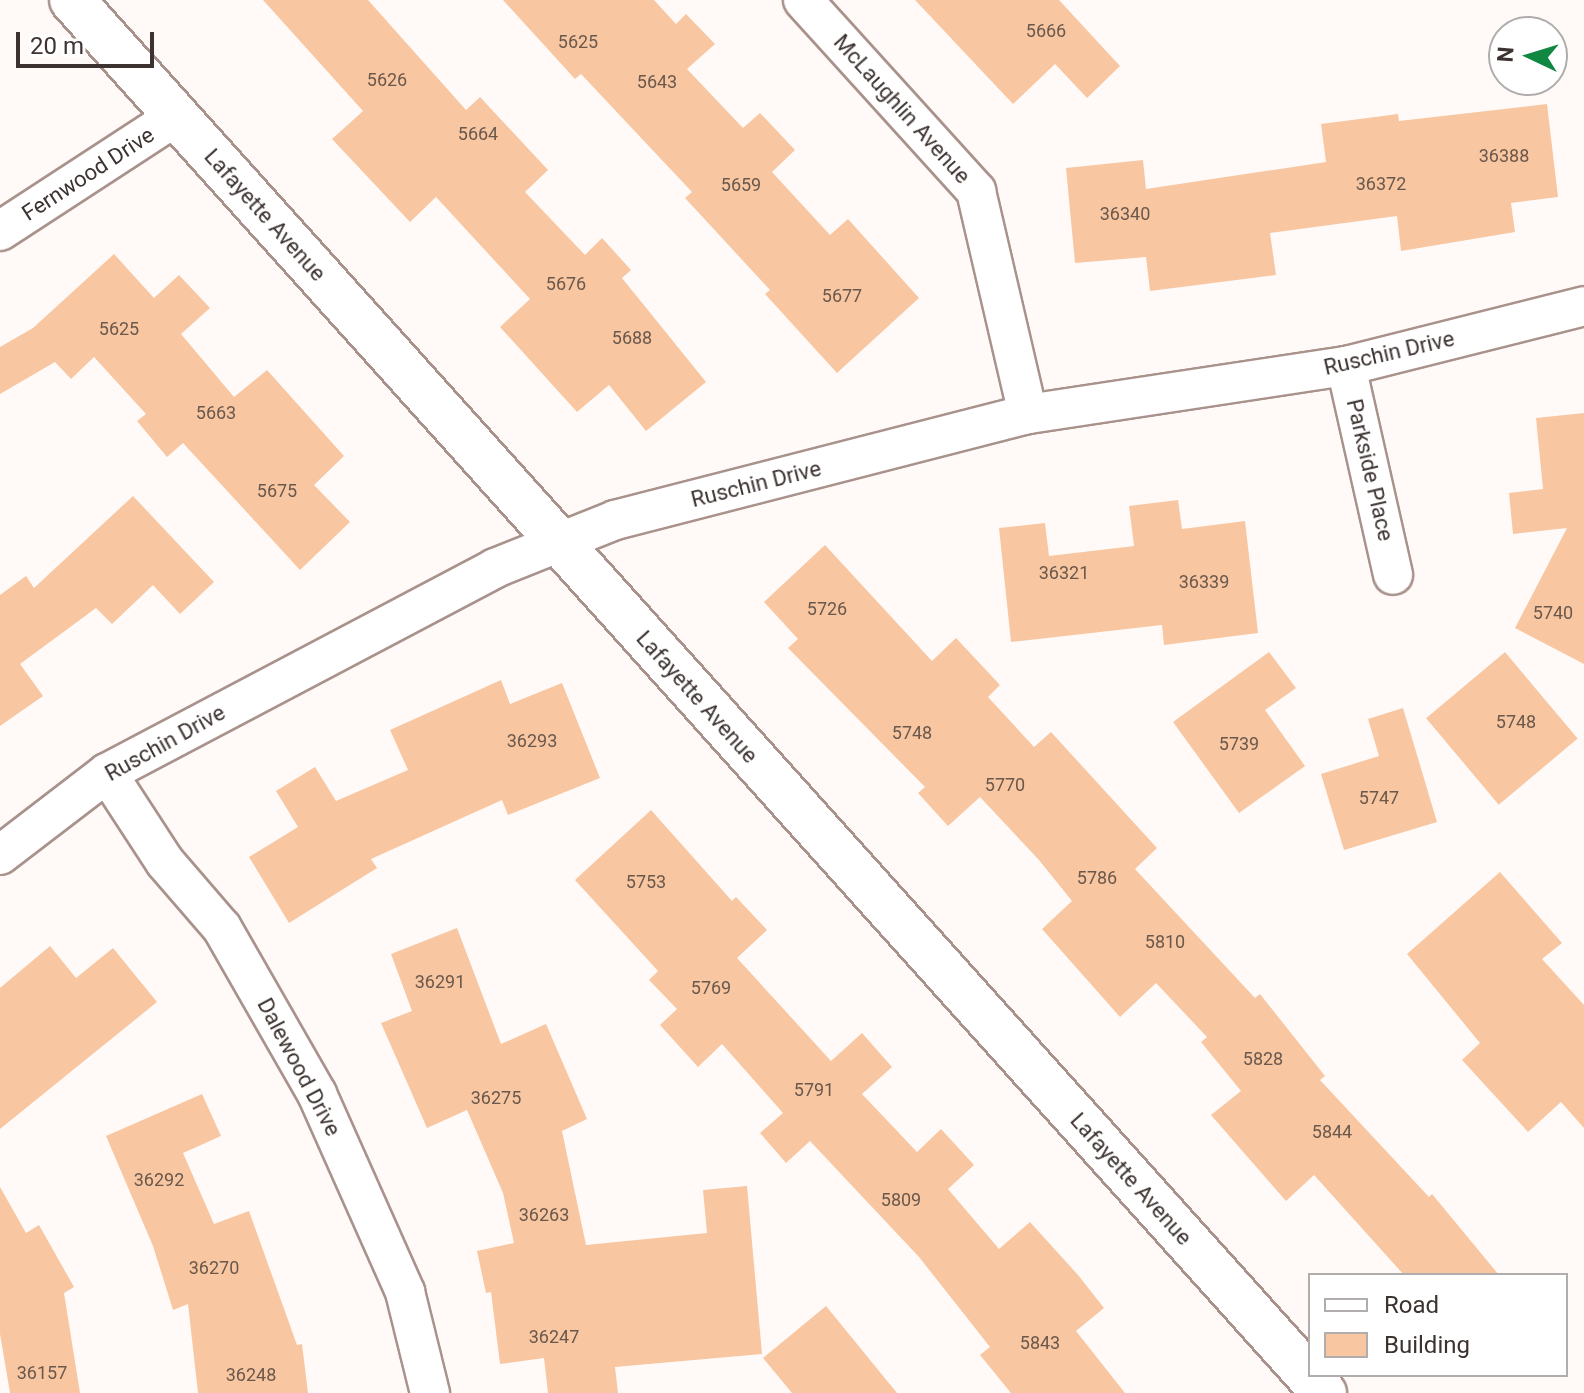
<!DOCTYPE html>
<html>
<head>
<meta charset="utf-8">
<style>
	body { margin:0 }
	#map { position:relative; width:1584px; height:1393px; overflow:hidden; background:#fffaf8; font-family:Roboto,sans-serif }
	div>[style] { position:absolute }
	[style*='--x'] { left:calc(var(--x)*1px); top:calc(var(--y)*1px); width:calc(var(--w)*1px); rotate:calc(var(--a)*1deg) }
	.building>* { inset:0; background:#f8c7a1; transform-origin:0 0 }
	.roads { filter:drop-shadow(2px 0 #a9928c) drop-shadow(-2px 0 #a9928c) drop-shadow(0 2px #a9928c) drop-shadow(0 -2px #a9928c) }
	.minor>* { height:38px; margin:-19px; padding:0 19px; transform-origin:19px; border-radius:19px; background:#fff }
	.tertiary>* { height:44px; margin:-22px; padding:0 22px; transform-origin:22px; border-radius:22px; background:#fff }
	span { translate:-50% -50%; white-space:nowrap; text-align:center; line-height:1.15; -webkit-text-stroke:6px #fff; paint-order:stroke }
	.number-label { font-size:18px; color:#6b584c }
	.number-label span { -webkit-text-stroke-width:0 }
	.street-label { font-size:22px; color:#3c3330 }
	.legend { position:absolute; left:1308px; top:1273px; width:260px; height:104px; box-sizing:border-box; background:#fff; border:2px solid #b1adac; margin:0; padding:10px 14px; list-style:none; font-size:24px; color:#3c3330 }
	.legend li { display:flex; align-items:center; gap:16px; height:40px }
	.legend b { width:40px; border:2px solid #b1adac }
	.north { position:absolute; left:1488px; top:16px; width:80px; height:80px; box-sizing:border-box; background:#fff; border:2px solid #b1adac; border-radius:50%; rotate:274deg; font-size:22px; font-weight:700; line-height:32px; text-align:center; color:#3c3330 }
	.north::after { content:''; display:block; margin:auto; width:28px; height:36px; background:#118842; clip-path:polygon(50% 0,100% 100%,50% 72%,0 100%) }
	.scale { position:absolute; left:16px; top:32px; width:138px; height:36px; box-sizing:border-box; border:4px solid #3c3330; border-top:0; padding-left:10px; font-size:24px; line-height:28px; white-space:nowrap; color:#3c3330; -webkit-text-stroke:6px #fff; paint-order:stroke }
</style>
</head>
<body>
<div id="map">
	<div class="building">
		<i style="clip-path:polygon(263px 0,368px 0,466px 110px,480px 97px,548px 170px,525px 192px,585px 255px,602px 238px,631px 270px,622px 278px,706px 382px,646px 431px,609px 385px,577px 412px,500px 327px,530px 299px,436px 197px,410px 222px,332px 139px,363px 111px)"></i>
		<i style="clip-path:polygon(503px 0,654px 0,676px 24px,686px 14px,715px 44px,687px 69px,743px 128px,760px 113px,795px 150px,772px 172px,830px 235px,848px 219px,919px 298px,837px 373px,765px 294px,770px 290px,685px 198px,692px 192px,581px 74px,575px 79px)"></i>
		<i style="clip-path:polygon(915px 0,1059px 0,1120px 66px,1087px 98px,1055px 64px,1013px 104px)"></i>
		<i style="clip-path:polygon(1547px 104px,1558px 197px,1511px 203px,1515px 232px,1401px 251px,1397px 216px,1270px 233px,1276px 275px,1150px 291px,1146px 257px,1075px 263px,1066px 168px,1143px 160px,1146px 189px,1326px 162px,1321px 124px,1398px 114px,1399px 121px)"></i>
		<i style="clip-path:polygon(114px 254px,154px 298px,179px 275px,210px 308px,181px 334px,234px 397px,267px 370px,344px 456px,314px 485px,350px 522px,300px 570px,183px 443px,167px 457px,137px 421px,146px 414px,94px 357px,71px 379px,55px 362px,0 394px,0 347px,33px 328px)"></i>
		<i style="clip-path:polygon(1584px 413px,1584px 664px,1515px 628px,1567px 528px,1513px 534px,1509px 493px,1543px 489px,1536px 418px)"></i>
		<i style="clip-path:polygon(133px 496px,214px 582px,180px 614px,153px 585px,112px 624px,96px 608px,20px 664px,43px 696px,0 726px,0 595px,26px 576px,34px 588px)"></i>
		<i style="clip-path:polygon(1178px 500px,1182px 529px,1245px 521px,1258px 633px,1164px 645px,1162px 625px,1011px 642px,999px 528px,1045px 523px,1049px 556px,1134px 546px,1129px 506px)"></i>
		<i style="clip-path:polygon(825px 545px,932px 661px,956px 638px,1000px 685px,988px 697px,1034px 747px,1051px 732px,1157px 848px,1135px 869px,1255px 998px,1260px 994px,1325px 1076px,1320px 1080px,1429px 1197px,1432px 1194px,1499px 1275px,1404px 1275px,1314px 1175px,1286px 1201px,1211px 1115px,1241px 1091px,1201px 1042px,1207px 1037px,1156px 983px,1120px 1017px,1042px 929px,1072px 901px,1039px 860px,980px 797px,948px 826px,918px 793px,925px 787px,788px 648px,798px 639px,764px 602px)"></i>
		<i style="clip-path:polygon(1269px 652px,1296px 688px,1265px 710px,1305px 766px,1239px 813px,1173px 722px)"></i>
		<i style="left:1505px;top:652px;width:113px;height:103px;rotate:50deg"></i>
		<i style="clip-path:polygon(501px 680px,510px 704px,562px 683px,600px 778px,508px 815px,502px 800px,371px 859px,377px 868px,289px 923px,249px 857px,298px 827px,276px 791px,315px 767px,336px 801px,408px 770px,390px 730px)"></i>
		<i style="clip-path:polygon(1403px 708px,1437px 822px,1344px 850px,1321px 774px,1379px 756px,1368px 719px)"></i>
		<i style="clip-path:polygon(651px 810px,732px 901px,736px 897px,767px 930px,737px 958px,831px 1061px,862px 1033px,892px 1067px,862px 1094px,917px 1152px,941px 1129px,974px 1165px,948px 1189px,999px 1249px,1030px 1222px,1078px 1275px,1104px 1308px,1076px 1331px,1125px 1393px,1011px 1393px,980px 1355px,990px 1347px,919px 1257px,810px 1141px,786px 1163px,760px 1133px,783px 1113px,722px 1044px,698px 1067px,660px 1025px,677px 1009px,649px 980px,658px 971px,575px 880px)"></i>
		<i style="clip-path:polygon(1500px 872px,1562px 943px,1542px 959px,1584px 1005px,1584px 1128px,1561px 1102px,1528px 1132px,1462px 1060px,1480px 1043px,1407px 954px)"></i>
		<i style="clip-path:polygon(457px 928px,501px 1044px,546px 1024px,587px 1119px,562px 1131px,586px 1245px,707px 1233px,703px 1190px,747px 1186px,762px 1354px,615px 1367px,618px 1393px,548px 1393px,544px 1358px,500px 1364px,491px 1292px,486px 1293px,477px 1251px,514px 1243px,503px 1193px,467px 1110px,427px 1128px,381px 1023px,412px 1011px,391px 954px)"></i>
		<i style="clip-path:polygon(50px 946px,76px 978px,113px 948px,157px 1002px,0 1129px,0 988px)"></i>
		<i style="clip-path:polygon(202px 1094px,221px 1136px,183px 1153px,214px 1224px,249px 1211px,297px 1345px,302px 1344px,308px 1393px,198px 1393px,188px 1304px,173px 1310px,153px 1246px,106px 1136px)"></i>
		<i style="clip-path:polygon(0 1187px,26px 1233px,39px 1225px,74px 1287px,64px 1293px,80px 1393px,10px 1393px,0 1334px)"></i>
		<i style="clip-path:polygon(826px 1306px,897px 1393px,792px 1393px,763px 1358px)"></i>
	</div>
	<div class="roads">
		<div class="minor">
			<i style="--x:803;--y:0;--w:258;--a:47.8"></i>
			<i style="--x:976;--y:191;--w:229;--a:76.9"></i>
			<i style="--x:0;--y:231;--w:209;--a:-33.1"></i>
			<i style="--x:1346;--y:366;--w:214;--a:77.3"></i>
			<i style="--x:107;--y:773;--w:106;--a:56.9"></i>
			<i style="--x:165;--y:862;--w:87;--a:49.2"></i>
			<i style="--x:222;--y:928;--w:191;--a:60.2"></i>
			<i style="--x:317;--y:1094;--w:217;--a:66"></i>
			<i style="--x:405;--y:1292;--w:104;--a:76.1"></i>
			<i style="--x:0;--y:855;--w:135;--a:-37.5"></i>
			<i style="--x:107;--y:773;--w:439;--a:-27.8"></i>
			<i style="--x:495;--y:568;--w:129;--a:-21.8"></i>
			<i style="--x:615;--y:520;--w:426;--a:-14.4"></i>
			<i style="--x:1028;--y:414;--w:322;--a:-8.6"></i>
			<i style="--x:1346;--y:366;--w:245;--a:-14.1"></i>
		</div>
		<div class="tertiary">
			<i style="--x:72;--y:0;--w:1873;--a:48.05"></i>
		</div>
	</div>
	<div class="number-label">
		<span style="left:1046px;top:31px">5666</span>
		<span style="left:578px;top:42px">5625</span>
		<span style="left:387px;top:80px">5626</span>
		<span style="left:657px;top:82px">5643</span>
		<span style="left:478px;top:134px">5664</span>
		<span style="left:1504px;top:156px">36388</span>
		<span style="left:1381px;top:184px">36372</span>
		<span style="left:741px;top:185px">5659</span>
		<span style="left:1125px;top:214px">36340</span>
		<span style="left:566px;top:284px">5676</span>
		<span style="left:842px;top:296px">5677</span>
		<span style="left:119px;top:329px">5625</span>
		<span style="left:632px;top:338px">5688</span>
		<span style="left:216px;top:413px">5663</span>
		<span style="left:277px;top:491px">5675</span>
		<span style="left:1064px;top:573px">36321</span>
		<span style="left:1204px;top:582px">36339</span>
		<span style="left:827px;top:609px">5726</span>
		<span style="left:1553px;top:613px">5740</span>
		<span style="left:1516px;top:722px">5748</span>
		<span style="left:912px;top:733px">5748</span>
		<span style="left:532px;top:741px">36293</span>
		<span style="left:1239px;top:744px">5739</span>
		<span style="left:1005px;top:785px">5770</span>
		<span style="left:1379px;top:798px">5747</span>
		<span style="left:1097px;top:878px">5786</span>
		<span style="left:646px;top:882px">5753</span>
		<span style="left:1165px;top:942px">5810</span>
		<span style="left:440px;top:982px">36291</span>
		<span style="left:711px;top:988px">5769</span>
		<span style="left:1263px;top:1059px">5828</span>
		<span style="left:814px;top:1090px">5791</span>
		<span style="left:496px;top:1098px">36275</span>
		<span style="left:1332px;top:1132px">5844</span>
		<span style="left:159px;top:1180px">36292</span>
		<span style="left:901px;top:1200px">5809</span>
		<span style="left:544px;top:1215px">36263</span>
		<span style="left:214px;top:1268px">36270</span>
		<span style="left:554px;top:1337px">36247</span>
		<span style="left:1040px;top:1343px">5843</span>
		<span style="left:42px;top:1373px">36157</span>
		<span style="left:251px;top:1375px">36248</span>
	</div>
	<div class="street-label">
		<span style="left:902px;top:109px;rotate:48deg">McLaughlin Avenue</span>
		<span style="left:88px;top:174px;rotate:-33deg">Fernwood Drive</span>
		<span style="left:265px;top:215px;rotate:48deg">Lafayette Avenue</span>
		<span style="left:1389px;top:353px;rotate:-13deg">Ruschin Drive</span>
		<span style="left:1370px;top:470px;rotate:77deg">Parkside Place</span>
		<span style="left:756px;top:484px;rotate:-14deg">Ruschin Drive</span>
		<span style="left:697px;top:697px;rotate:48deg">Lafayette Avenue</span>
		<span style="left:165px;top:743px;rotate:-29deg">Ruschin Drive</span>
		<span style="left:299px;top:1067px;rotate:62deg">Dalewood Drive</span>
		<span style="left:1131px;top:1179px;rotate:48deg">Lafayette Avenue</span>
	</div>
	<ul class="legend">
	<li><b style="height:10px;background:#fff"></b>Road</li>
	<li><b style="height:22px;background:#f8c7a1"></b>Building</li>
	</ul>
	<div class="north">N</div>
	<div class="scale">20 m</div>
</div>
</body>
</html>
